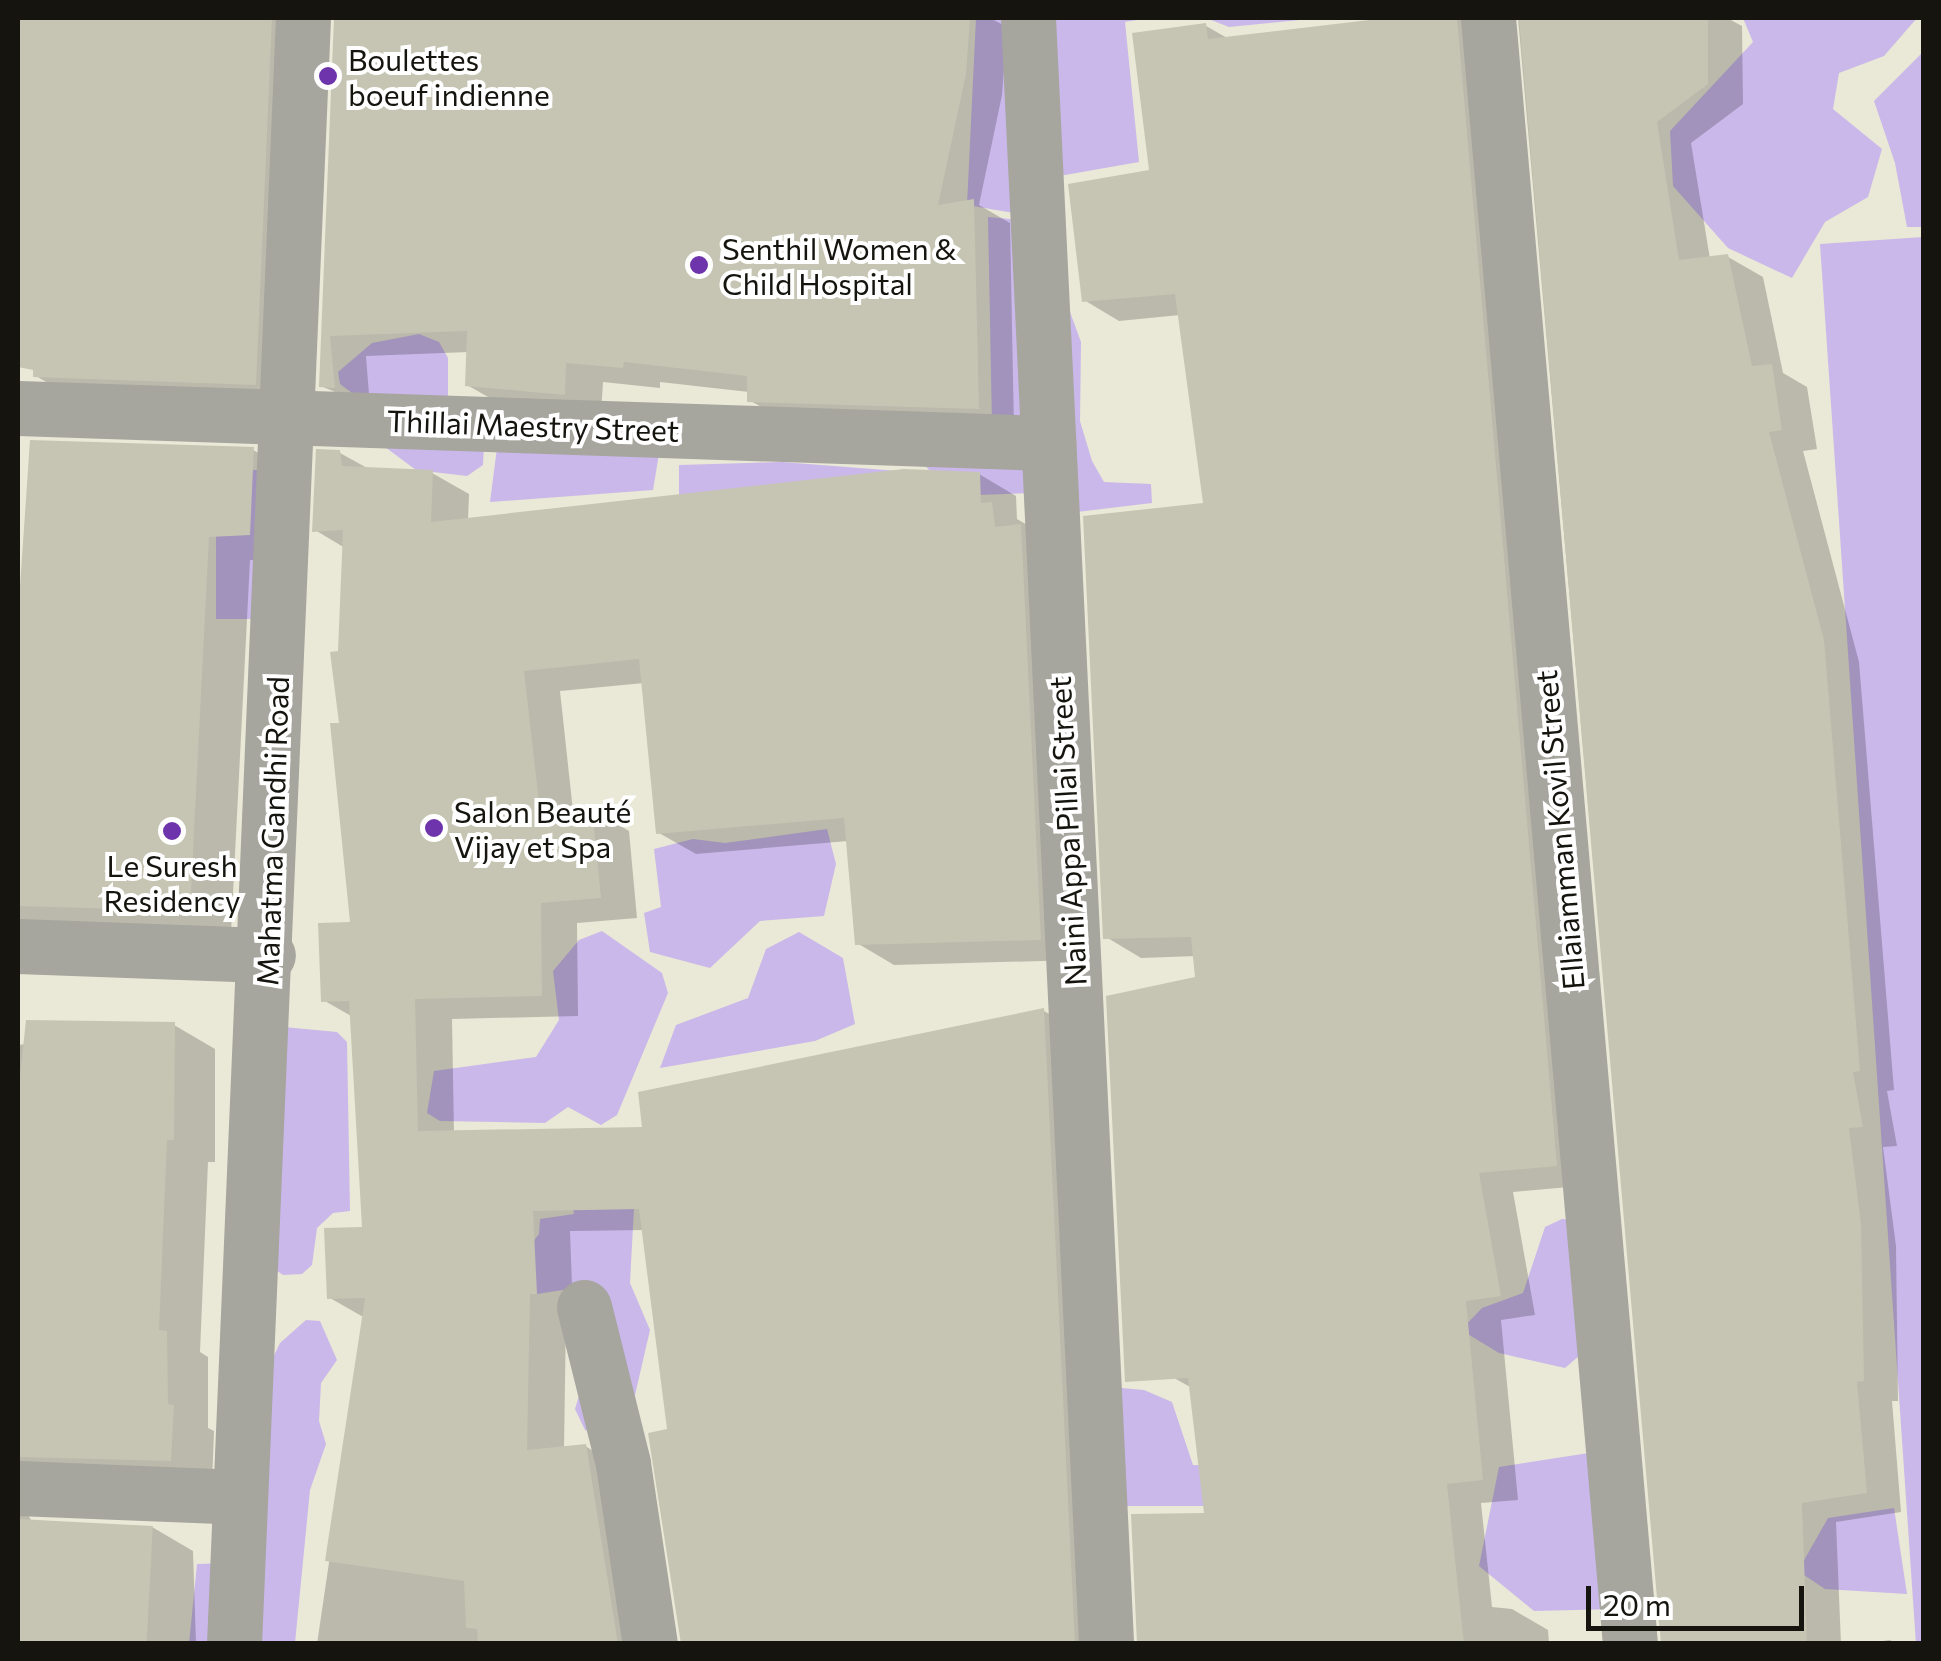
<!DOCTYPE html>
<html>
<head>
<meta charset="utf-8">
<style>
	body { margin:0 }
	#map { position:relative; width:1941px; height:1661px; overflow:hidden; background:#eae8d6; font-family:Commissioner,sans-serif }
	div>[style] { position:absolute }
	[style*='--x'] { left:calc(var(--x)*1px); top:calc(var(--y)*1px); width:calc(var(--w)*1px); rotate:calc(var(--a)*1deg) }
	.green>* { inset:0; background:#cab8ea; transform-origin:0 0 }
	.shadow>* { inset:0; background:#0003 }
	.building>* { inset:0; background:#c6c5b3; transform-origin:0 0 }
	.minor>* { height:55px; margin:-27.5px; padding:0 27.5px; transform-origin:27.5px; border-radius:27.5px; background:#a6a59e }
	.dots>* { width:28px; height:28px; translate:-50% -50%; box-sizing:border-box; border:5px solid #fff; border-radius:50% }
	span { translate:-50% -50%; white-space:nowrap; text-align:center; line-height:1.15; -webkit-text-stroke:8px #fff; paint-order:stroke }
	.poi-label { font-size:30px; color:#15140e }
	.left { translate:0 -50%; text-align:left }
	.street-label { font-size:30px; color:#15140e }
	.frame { position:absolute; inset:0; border:20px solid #15140e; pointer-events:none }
	.scale { position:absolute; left:1586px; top:1586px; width:218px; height:45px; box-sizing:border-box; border:5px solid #15140e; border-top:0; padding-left:12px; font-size:30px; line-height:35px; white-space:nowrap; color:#15140e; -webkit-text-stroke:8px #fff; paint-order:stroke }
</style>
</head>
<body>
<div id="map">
	<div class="green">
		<i style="clip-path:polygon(976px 18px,1020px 18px,1031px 216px,967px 205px)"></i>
		<i style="clip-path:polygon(1034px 18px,1149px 18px,1125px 22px,1139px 162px,1042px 179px)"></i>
		<i style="clip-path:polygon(1206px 18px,1319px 18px,1229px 27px)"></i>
		<i style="clip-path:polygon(1743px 18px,1917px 18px,1884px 56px,1839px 73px,1833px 109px,1882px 149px,1868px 197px,1825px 222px,1792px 278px,1728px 248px,1673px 186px,1670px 131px,1753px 42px)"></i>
		<i style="clip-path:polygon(1923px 52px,1923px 227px,1907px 227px,1895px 163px,1874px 101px)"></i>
		<i style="clip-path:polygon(988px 217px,1030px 221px,1041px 431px,992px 425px)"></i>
		<i style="clip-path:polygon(1923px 237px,1924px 1643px,1916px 1644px,1820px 244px)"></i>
		<i style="clip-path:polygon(1070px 312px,1081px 342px,1080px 421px,1092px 461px,1104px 482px,1151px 484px,1152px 503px,1060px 514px,1052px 316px)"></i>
		<i style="clip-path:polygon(419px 334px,439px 342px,448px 358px,448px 396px,484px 445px,483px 465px,467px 476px,416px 470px,381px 444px,356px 396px,340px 384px,338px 372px,372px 343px)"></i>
		<i style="clip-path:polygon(661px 442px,653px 490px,490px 502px,497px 448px)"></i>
		<i style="clip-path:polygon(913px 451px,1039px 453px,1032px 493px,951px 496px)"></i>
		<i style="clip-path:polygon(782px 462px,898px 471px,679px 519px,679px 465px)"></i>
		<i style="left:216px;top:470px;width:56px;height:149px"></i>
		<i style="clip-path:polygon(827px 829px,836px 864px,824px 916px,760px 921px,710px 968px,650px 952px,644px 913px,661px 907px,654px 849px,693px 839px,725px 843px)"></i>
		<i style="clip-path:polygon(602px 931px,662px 973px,668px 993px,617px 1115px,601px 1125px,568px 1107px,545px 1123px,440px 1121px,427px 1113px,434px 1071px,536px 1057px,559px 1020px,553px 971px,579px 940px)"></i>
		<i style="clip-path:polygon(799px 932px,843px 958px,855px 1024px,815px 1041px,660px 1068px,676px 1025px,748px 998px,766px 949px)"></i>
		<i style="clip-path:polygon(284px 1027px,337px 1032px,347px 1042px,350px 1211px,333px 1213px,317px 1228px,312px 1265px,302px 1274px,283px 1275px,262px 1260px)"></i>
		<i style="clip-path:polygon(564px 1161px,634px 1208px,630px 1283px,650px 1330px,632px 1408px,595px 1433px,585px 1430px,575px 1409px,590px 1360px,569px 1289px,537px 1294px,518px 1282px,519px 1260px,539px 1234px,540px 1219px,574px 1214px)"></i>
		<i style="clip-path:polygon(1562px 1219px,1577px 1220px,1594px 1343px,1565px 1368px,1499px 1353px,1461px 1330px,1482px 1308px,1523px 1293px,1545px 1227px)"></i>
		<i style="clip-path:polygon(306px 1320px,320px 1321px,337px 1360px,321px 1383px,319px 1421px,326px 1444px,310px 1490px,295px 1643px,251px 1643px,261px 1383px,280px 1343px)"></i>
		<i style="clip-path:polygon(1099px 1386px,1144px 1390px,1172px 1402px,1193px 1465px,1237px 1466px,1230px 1506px,1122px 1506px)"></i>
		<i style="clip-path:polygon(1602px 1451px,1616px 1609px,1534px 1611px,1479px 1566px,1499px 1467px)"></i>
		<i style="clip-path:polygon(1894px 1508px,1907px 1594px,1825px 1589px,1798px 1571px,1828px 1518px)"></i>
		<i style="clip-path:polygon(229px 1563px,227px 1643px,189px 1644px,197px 1564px)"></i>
	</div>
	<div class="shadow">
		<i style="clip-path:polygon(18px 18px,320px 18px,292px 404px,72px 397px,36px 376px,38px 331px,18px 355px)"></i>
		<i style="clip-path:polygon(990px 18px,1007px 27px,1002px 95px,979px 205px,1010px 223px,1014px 429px,786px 421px,749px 400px,749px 392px,660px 382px,660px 388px,603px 382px,601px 414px,504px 406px,467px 385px,469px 352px,366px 356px,370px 407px,321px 386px,336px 18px)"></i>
		<i style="clip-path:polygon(1406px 18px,1469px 18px,1591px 1185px,1513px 1192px,1535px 1315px,1501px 1320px,1518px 1500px,1481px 1503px,1492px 1607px,1512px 1609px,1548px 1630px,1549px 1644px,1196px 1644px,1207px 1516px,1192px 1388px,1174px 1378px,1196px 956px,1141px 958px,1106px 937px,1205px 505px,1180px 315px,1119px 321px,1084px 300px,1151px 172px,1206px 26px,1229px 39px)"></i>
		<i style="clip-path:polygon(1518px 18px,1727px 18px,1742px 26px,1743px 104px,1691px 143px,1710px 259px,1728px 257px,1763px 277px,1783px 373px,1807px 387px,1817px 449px,1803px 451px,1859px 662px,1894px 1090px,1887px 1091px,1897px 1146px,1883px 1147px,1896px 1246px,1898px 1401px,1892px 1401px,1901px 1512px,1836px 1522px,1841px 1644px,1663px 1644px)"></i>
		<i style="clip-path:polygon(253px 450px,294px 474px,290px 558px,250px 560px,231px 933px,18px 924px,18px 618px)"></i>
		<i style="clip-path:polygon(340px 453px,369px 469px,432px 473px,469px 494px,468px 520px,979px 474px,1016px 496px,1017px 519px,1029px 526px,1077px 960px,894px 965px,857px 943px,848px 841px,696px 854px,659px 833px,644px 683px,560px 691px,573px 811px,592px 809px,629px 831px,637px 918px,577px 923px,578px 1016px,452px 1019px,454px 1133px,644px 1130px,1044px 1011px,1081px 1032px,1110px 1644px,683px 1644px,670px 1431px,645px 1230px,570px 1231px,573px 1314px,566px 1314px,564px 1449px,585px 1446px,622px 1468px,651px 1644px,317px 1644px,365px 1318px,330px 1298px,364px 1230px,353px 1017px,323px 1000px,353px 924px,342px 725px,345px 548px,315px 530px)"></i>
		<i style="clip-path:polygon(174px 1025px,215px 1049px,215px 1162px,208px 1162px,200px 1352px,208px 1357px,208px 1428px,214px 1431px,212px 1484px,27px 1513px,32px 1522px,152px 1527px,193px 1551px,196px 1644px,18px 1644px,18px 1045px)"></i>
		<i style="clip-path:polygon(1890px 1640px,1897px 1644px,1859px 1644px)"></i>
	</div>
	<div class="building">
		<i style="clip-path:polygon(18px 18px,272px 18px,256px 385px,33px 377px,33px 370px,18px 367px)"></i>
		<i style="clip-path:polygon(334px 18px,970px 18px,966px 74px,938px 205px,974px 199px,979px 409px,747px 402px,747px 376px,624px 362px,623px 368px,566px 363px,565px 395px,465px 386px,467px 331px,330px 336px,335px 388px,319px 387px)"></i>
		<i style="clip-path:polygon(1386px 18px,1457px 18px,1557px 1166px,1479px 1173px,1501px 1296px,1466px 1301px,1483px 1480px,1447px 1484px,1464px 1644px,1137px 1644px,1131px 1514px,1204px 1513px,1188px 1378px,1125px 1382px,1106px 996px,1195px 977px,1191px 937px,1103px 939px,1083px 516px,1203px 503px,1175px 294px,1082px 302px,1068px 184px,1149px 170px,1132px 33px,1206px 23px,1208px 39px)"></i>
		<i style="clip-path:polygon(1519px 18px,1708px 18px,1708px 84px,1657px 122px,1679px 260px,1728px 254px,1752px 366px,1772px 364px,1782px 430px,1769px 432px,1824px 640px,1860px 1071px,1853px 1072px,1863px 1127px,1849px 1128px,1861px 1224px,1864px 1381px,1857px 1382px,1867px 1493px,1802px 1503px,1807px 1644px,1661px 1644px)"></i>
		<i style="clip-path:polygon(30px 440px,254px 447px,250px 535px,209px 537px,190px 911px,18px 906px,18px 616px)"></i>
		<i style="clip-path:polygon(316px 449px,340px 450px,342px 466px,433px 470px,431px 522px,904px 469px,980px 472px,981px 503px,992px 502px,995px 527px,1021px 524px,1041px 940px,855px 945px,844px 818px,656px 834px,639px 659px,524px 671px,540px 811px,592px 807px,601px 898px,541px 903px,542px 996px,415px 999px,418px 1131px,642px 1127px,638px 1092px,1044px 1008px,1075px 1644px,681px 1644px,648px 1433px,667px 1429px,639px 1209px,533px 1211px,537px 1294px,530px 1294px,527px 1450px,586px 1444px,618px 1644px,478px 1644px,477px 1629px,466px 1628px,464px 1581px,325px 1561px,365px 1298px,327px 1299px,324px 1228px,362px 1227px,349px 1001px,321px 1002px,318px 923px,350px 922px,330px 723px,339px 723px,330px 652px,338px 651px,343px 530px,312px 532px)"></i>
		<i style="clip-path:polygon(26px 1020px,175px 1022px,174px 1140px,167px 1140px,159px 1330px,167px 1331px,168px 1404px,174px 1405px,171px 1461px,18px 1457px,18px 1095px)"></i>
		<i style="left:18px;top:1519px;width:135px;height:125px;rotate:3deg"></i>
	</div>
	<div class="minor">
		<i style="--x:1028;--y:18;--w:1628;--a:87.25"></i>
		<i style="--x:1488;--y:18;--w:1632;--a:85.01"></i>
		<i style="--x:18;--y:408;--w:1031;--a:1.95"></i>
		<i style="--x:18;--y:946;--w:250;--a:2.1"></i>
		<i style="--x:584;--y:1307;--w:162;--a:76"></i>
		<i style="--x:623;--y:1464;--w:182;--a:81.5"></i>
		<i style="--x:18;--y:1488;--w:221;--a:2.3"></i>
		<i style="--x:234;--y:1644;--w:1627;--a:-87.57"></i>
	</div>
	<div class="dots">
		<i style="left:328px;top:76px;background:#6d34ab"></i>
		<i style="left:699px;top:265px;background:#6d34ab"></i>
		<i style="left:434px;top:828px;background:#6d34ab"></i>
		<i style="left:172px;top:831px;background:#6d34ab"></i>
	</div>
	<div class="poi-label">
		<span class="left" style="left:348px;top:76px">Boulettes<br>boeuf indienne</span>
		<span class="left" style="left:722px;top:265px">Senthil Women &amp;<br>Child Hospital</span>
		<span class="left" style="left:454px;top:828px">Salon Beauté<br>Vijay et Spa</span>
		<span style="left:172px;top:882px">Le Suresh<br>Residency</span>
	</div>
	<div class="street-label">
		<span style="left:533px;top:425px;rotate:2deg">Thillai Maestry Street</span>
		<span style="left:1559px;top:830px;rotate:-95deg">Ellaiamman Kovil Street</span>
		<span style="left:272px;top:831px;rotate:-88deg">Mahatma Gandhi Road</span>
		<span style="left:1067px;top:831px;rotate:-93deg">Naini Appa Pillai Street</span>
	</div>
	<div class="frame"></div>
	<div class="scale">20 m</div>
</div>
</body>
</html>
